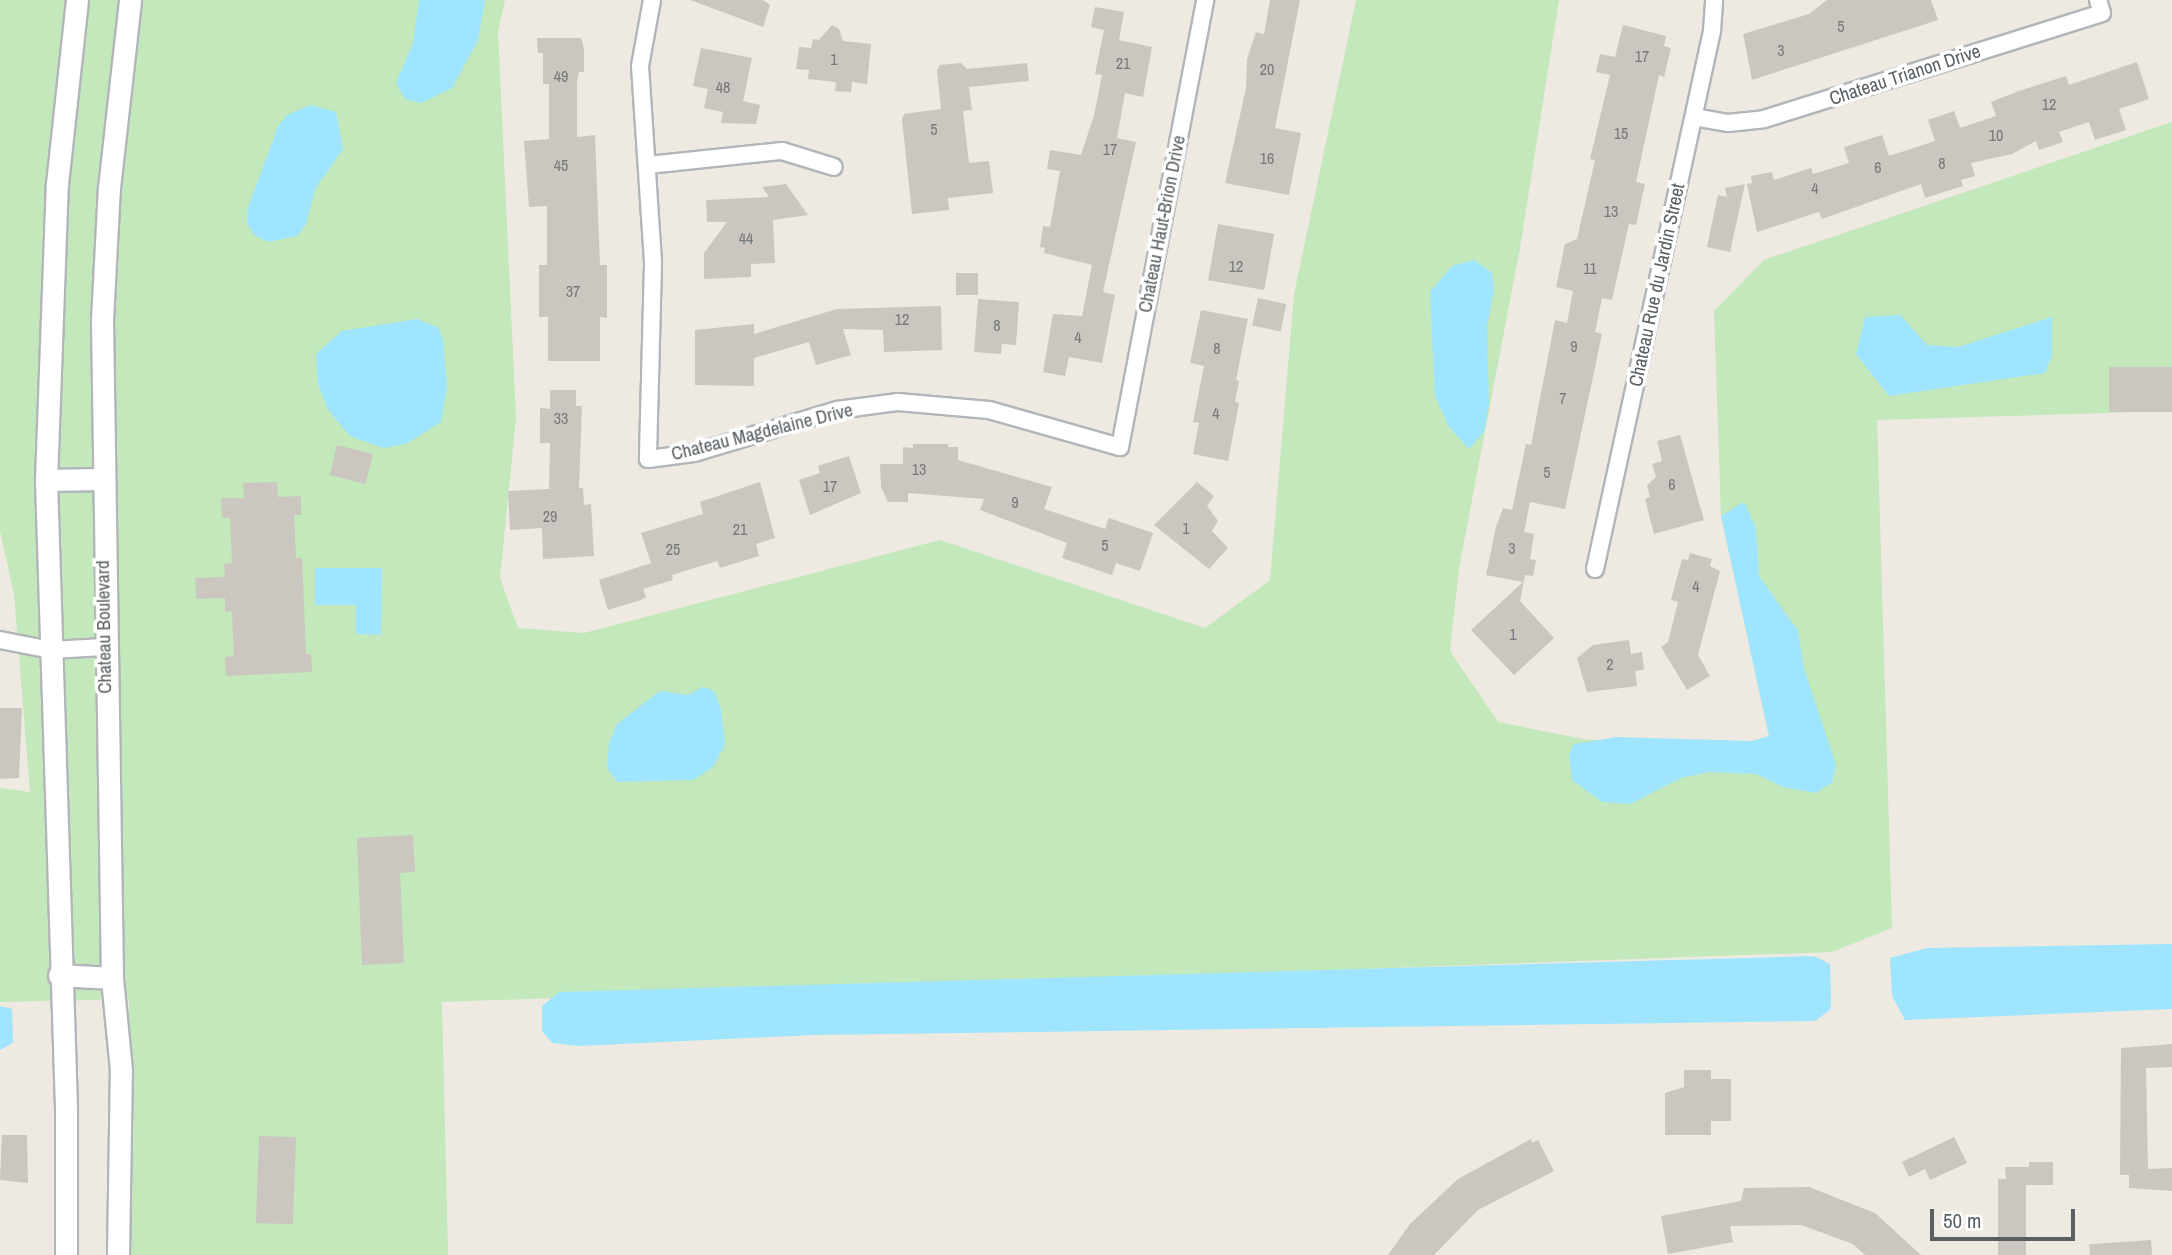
<!DOCTYPE html>
<html>
<head>
<meta charset="utf-8">
<style>
	body { margin:0 }
	#map { position:relative; width:2172px; height:1255px; overflow:hidden; background:#eee9e1; font-family:"Archivo Narrow",sans-serif }
	div>[style] { position:absolute }
	[style*='--x'] { left:calc(var(--x)*1px); top:calc(var(--y)*1px); width:calc(var(--w)*1px); rotate:calc(var(--a)*1deg) }
	.green>* { inset:0; background:#c2e8bb }
	.water>* { inset:0; background:#a0e5ff }
	.building>* { inset:0; background:#cbc6c0; transform-origin:0 0 }
	.roads { filter:drop-shadow(2px 0 #b2b6ba) drop-shadow(-2px 0 #b2b6ba) drop-shadow(0 2px #b2b6ba) drop-shadow(0 -2px #b2b6ba) }
	.minor>* { height:16px; margin:-8px; padding:0 8px; transform-origin:8px; border-radius:8px; background:#fff }
	.tertiary>* { height:21px; margin:-10.5px; padding:0 10.5px; transform-origin:10.5px; border-radius:10.5px; background:#fff }
	span { translate:-50% -50%; white-space:nowrap; text-align:center; line-height:1.15; -webkit-text-stroke:7px #fff; paint-order:stroke }
	.number-label { font-size:16px; color:#76797a }
	.number-label span { -webkit-text-stroke-width:0 }
	.street-label { font-size:19px; color:#595f63 }
	.scale { position:absolute; left:1930px; top:1209px; width:145px; height:32px; box-sizing:border-box; border:4px solid #595f63; border-top:0; padding-left:9px; font-size:21px; line-height:24px; white-space:nowrap; color:#595f63; -webkit-text-stroke:5px #fff; paint-order:stroke }
</style>
</head>
<body>
<div id="map">
	<div class="green">
		<i style="clip-path:polygon(0 0,505px 0,498px 31px,516px 418px,500px 578px,518px 628px,584px 633px,940px 540px,1205px 628px,1270px 580px,1294px 294px,1356px 0,1559px 0,1520px 248px,1459px 568px,1450px 651px,1498px 722px,1588px 740px,1752px 741px,1769px 736px,1721px 516px,1714px 311px,1764px 260px,2172px 122px,2172px 411px,1877px 420px,1892px 928px,1832px 952px,442px 1002px,448px 1255px,128px 1255px,129px 999px,0 1002px,0 788px,30px 792px,14px 594px,0 531px)"></i>
	</div>
	<div class="water">
		<i style="clip-path:polygon(419px 0,485px 0,478px 40px,452px 88px,421px 103px,405px 99px,396px 83px,413px 43px)"></i>
		<i style="clip-path:polygon(310px 105px,336px 112px,343px 149px,315px 189px,306px 224px,297px 236px,268px 242px,254px 235px,247px 223px,248px 207px,278px 127px,287px 115px)"></i>
		<i style="clip-path:polygon(1474px 260px,1492px 273px,1494px 291px,1487px 326px,1489px 403px,1484px 432px,1469px 449px,1449px 427px,1435px 396px,1430px 292px,1452px 266px)"></i>
		<i style="clip-path:polygon(1900px 315px,1927px 345px,1958px 347px,2052px 317px,2052px 355px,2045px 373px,1889px 396px,1856px 354px,1865px 317px)"></i>
		<i style="clip-path:polygon(417px 319px,439px 328px,443px 340px,447px 388px,441px 422px,406px 444px,383px 448px,350px 436px,328px 410px,318px 384px,316px 354px,342px 331px)"></i>
		<i style="clip-path:polygon(1744px 502px,1756px 528px,1759px 576px,1798px 631px,1804px 669px,1836px 765px,1832px 783px,1815px 793px,1783px 787px,1756px 774px,1709px 772px,1681px 778px,1630px 804px,1602px 802px,1572px 780px,1569px 754px,1574px 744px,1617px 737px,1752px 741px,1769px 736px,1721px 516px)"></i>
		<i style="clip-path:polygon(315px 568px,382px 568px,381px 635px,356px 634px,356px 605px,315px 605px)"></i>
		<i style="clip-path:polygon(703px 687px,714px 691px,721px 709px,725px 744px,713px 767px,693px 780px,617px 782px,607px 768px,609px 743px,617px 724px,660px 691px,688px 695px)"></i>
		<i style="clip-path:polygon(2172px 944px,2172px 1009px,1905px 1020px,1892px 996px,1890px 958px,1927px 948px)"></i>
		<i style="clip-path:polygon(1814px 956px,1830px 964px,1831px 1001px,1830px 1010px,1815px 1021px,814px 1035px,579px 1046px,552px 1043px,542px 1031px,542px 1006px,559px 992px)"></i>
		<i style="clip-path:polygon(0 1006px,12px 1009px,13px 1043px,0 1050px)"></i>
	</div>
	<div class="building">
		<i style="clip-path:polygon(690px 0,763px 0,770px 5px,763px 27px)"></i>
		<i style="clip-path:polygon(1270px 0,1300px 0,1275px 128px,1301px 133px,1289px 195px,1225px 183px,1246px 88px,1247px 59px,1256px 32px,1264px 34px)"></i>
		<i style="clip-path:polygon(1827px 0,1931px 0,1938px 20px,1752px 80px,1743px 34px,1809px 14px)"></i>
		<i style="clip-path:polygon(1095px 7px,1124px 12px,1119px 40px,1152px 47px,1143px 97px,1125px 93px,1117px 138px,1136px 142px,1103px 292px,1115px 295px,1102px 363px,1069px 357px,1065px 376px,1043px 372px,1053px 314px,1082px 316px,1092px 265px,1044px 253px,1045px 248px,1040px 247px,1043px 226px,1050px 227px,1060px 171px,1047px 169px,1050px 150px,1081px 155px,1094px 115px,1102px 75px,1095px 74px,1104px 30px,1091px 27px)"></i>
		<i style="clip-path:polygon(832px 25px,839px 29px,843px 41px,871px 44px,867px 84px,852px 82px,851px 92px,835px 91px,836px 82px,808px 79px,809px 70px,796px 69px,799px 47px,811px 48px,813px 39px,819px 40px)"></i>
		<i style="clip-path:polygon(1623px 25px,1666px 36px,1664px 46px,1671px 48px,1664px 77px,1659px 75px,1636px 182px,1645px 184px,1636px 225px,1629px 224px,1612px 300px,1602px 298px,1595px 332px,1602px 334px,1565px 509px,1530px 502px,1524px 532px,1534px 534px,1530px 559px,1536px 560px,1533px 576px,1525px 575px,1520px 601px,1554px 638px,1514px 675px,1471px 630px,1523px 582px,1486px 575px,1496px 527px,1503px 508px,1512px 510px,1526px 444px,1531px 445px,1555px 320px,1567px 323px,1573px 291px,1556px 287px,1565px 244px,1577px 239px,1595px 160px,1590px 159px,1610px 75px,1596px 72px,1600px 54px,1615px 57px)"></i>
		<i style="clip-path:polygon(537px 38px,581px 38px,584px 49px,584px 72px,579px 72px,577px 81px,577px 137px,595px 135px,600px 265px,607px 265px,607px 318px,600px 317px,600px 361px,548px 361px,548px 317px,539px 317px,539px 265px,547px 265px,547px 206px,529px 207px,524px 141px,549px 139px,549px 84px,543px 84px,543px 53px,538px 53px)"></i>
		<i style="clip-path:polygon(701px 48px,752px 58px,743px 101px,760px 105px,756px 124px,721px 123px,723px 112px,704px 108px,708px 89px,693px 86px)"></i>
		<i style="clip-path:polygon(2137px 62px,2149px 99px,2119px 109px,2126px 130px,2095px 140px,2089px 122px,2059px 132px,2063px 142px,2039px 150px,2036px 141px,2012px 154px,1971px 163px,1975px 176px,1961px 180px,1963px 186px,1925px 198px,1921px 184px,1822px 219px,1819px 212px,1757px 232px,1747px 184px,1752px 183px,1751px 176px,1772px 172px,1774px 180px,1811px 168px,1813px 174px,1849px 163px,1844px 147px,1882px 135px,1889px 156px,1935px 141px,1928px 120px,1954px 111px,1960px 128px,1996px 116px,1991px 102px,2019px 91px,2066px 76px,2069px 85px)"></i>
		<i style="clip-path:polygon(961px 63px,967px 69px,1027px 63px,1029px 81px,969px 87px,972px 110px,963px 111px,969px 163px,989px 161px,993px 193px,948px 198px,949px 210px,912px 214px,902px 119px,904px 114px,941px 109px,937px 70px,940px 65px)"></i>
		<i style="clip-path:polygon(786px 184px,808px 215px,773px 220px,775px 263px,751px 264px,751px 277px,704px 279px,704px 253px,727px 222px,707px 222px,706px 200px,769px 197px,762px 187px)"></i>
		<i style="clip-path:polygon(1745px 184px,1730px 252px,1707px 247px,1718px 195px,1727px 197px,1725px 188px)"></i>
		<i style="left:1218px;top:224px;width:57px;height:57px;rotate:10deg"></i>
		<i style="left:956px;top:273px;width:22px;height:22px"></i>
		<i style="left:1258px;top:298px;width:29px;height:28px;rotate:12deg"></i>
		<i style="clip-path:polygon(978px 299px,1019px 302px,1016px 345px,1002px 344px,1001px 354px,974px 352px)"></i>
		<i style="clip-path:polygon(941px 306px,942px 350px,884px 352px,883px 330px,843px 329px,851px 355px,816px 365px,809px 342px,754px 358px,754px 386px,695px 385px,695px 330px,754px 324px,754px 334px,837px 309px)"></i>
		<i style="clip-path:polygon(1201px 310px,1248px 319px,1236px 380px,1239px 381px,1235px 401px,1239px 404px,1228px 461px,1193px 454px,1199px 423px,1193px 422px,1204px 366px,1190px 363px)"></i>
		<i style="left:2172px;top:367px;width:45px;height:63px;rotate:90deg"></i>
		<i style="clip-path:polygon(550px 390px,576px 390px,576px 406px,582px 406px,579px 488px,583px 488px,584px 505px,591px 504px,594px 556px,543px 559px,542px 528px,510px 530px,508px 491px,549px 489px,550px 443px,540px 443px,540px 408px,550px 409px)"></i>
		<i style="clip-path:polygon(1680px 435px,1704px 520px,1654px 534px,1645px 499px,1650px 497px,1647px 485px,1656px 477px,1652px 464px,1662px 461px,1657px 441px)"></i>
		<i style="clip-path:polygon(913px 444px,948px 444px,948px 447px,958px 447px,958px 460px,1052px 487px,1044px 509px,1105px 529px,1109px 518px,1153px 533px,1140px 571px,1116px 563px,1112px 575px,1062px 558px,1067px 543px,980px 510px,984px 499px,908px 493px,908px 502px,888px 502px,881px 487px,880px 464px,903px 464px,903px 447px,913px 448px)"></i>
		<i style="left:337px;top:445px;width:37px;height:31px;rotate:14deg"></i>
		<i style="clip-path:polygon(849px 456px,861px 493px,810px 515px,799px 480px,820px 473px,818px 466px)"></i>
		<i style="clip-path:polygon(277px 482px,278px 497px,301px 496px,301px 515px,294px 515px,296px 558px,302px 558px,306px 654px,311px 654px,312px 672px,226px 676px,225px 657px,234px 656px,232px 611px,225px 612px,225px 598px,196px 599px,195px 578px,225px 577px,224px 564px,232px 563px,230px 518px,222px 518px,221px 498px,244px 498px,243px 483px)"></i>
		<i style="clip-path:polygon(760px 482px,775px 538px,756px 544px,759px 556px,720px 568px,717px 561px,672px 575px,673px 580px,643px 589px,646px 597px,641px 600px,608px 610px,599px 580px,651px 563px,641px 533px,703px 514px,700px 502px)"></i>
		<i style="clip-path:polygon(1197px 482px,1214px 496px,1207px 506px,1218px 521px,1212px 531px,1228px 548px,1209px 569px,1154px 525px)"></i>
		<i style="clip-path:polygon(1690px 553px,1712px 559px,1710px 566px,1720px 571px,1698px 655px,1710px 676px,1687px 690px,1661px 647px,1668px 642px,1678px 602px,1671px 600px,1682px 559px,1688px 560px)"></i>
		<i style="clip-path:polygon(1629px 640px,1631px 654px,1642px 652px,1644px 670px,1635px 671px,1637px 686px,1587px 692px,1577px 658px,1593px 645px)"></i>
		<i style="clip-path:polygon(0 708px,22px 708px,19px 778px,0 779px)"></i>
		<i style="clip-path:polygon(413px 835px,415px 872px,400px 873px,404px 963px,362px 965px,357px 838px)"></i>
		<i style="clip-path:polygon(2172px 1044px,2172px 1067px,2146px 1068px,2148px 1169px,2172px 1168px,2172px 1191px,2129px 1188px,2129px 1175px,2120px 1175px,2121px 1048px)"></i>
		<i style="clip-path:polygon(1684px 1070px,1711px 1070px,1711px 1079px,1731px 1079px,1731px 1121px,1711px 1121px,1711px 1135px,1665px 1135px,1665px 1093px,1684px 1087px)"></i>
		<i style="clip-path:polygon(2px 1135px,27px 1135px,28px 1183px,0 1180px)"></i>
		<i style="left:259px;top:1136px;width:37px;height:87px;rotate:2deg"></i>
		<i style="clip-path:polygon(1954px 1137px,1967px 1163px,1930px 1180px,1925px 1169px,1909px 1177px,1902px 1162px)"></i>
		<i style="clip-path:polygon(1531px 1139px,1532px 1143px,1538px 1140px,1554px 1171px,1478px 1210px,1434px 1255px,1388px 1255px,1410px 1224px,1458px 1179px)"></i>
		<i style="clip-path:polygon(2029px 1162px,2053px 1162px,2053px 1185px,2026px 1185px,2026px 1255px,1998px 1255px,1998px 1179px,2006px 1179px,2005px 1167px,2029px 1167px)"></i>
		<i style="clip-path:polygon(1809px 1187px,1875px 1213px,1921px 1255px,1865px 1255px,1853px 1244px,1801px 1225px,1730px 1226px,1733px 1242px,1668px 1254px,1661px 1216px,1741px 1201px,1744px 1188px)"></i>
		<i style="left:2151px;top:1240px;width:15px;height:62px;rotate:86deg"></i>
	</div>
	<div class="roads">
		<div class="minor">
			<i style="--x:652;--y:0;--w:67;--a:100.3"></i>
			<i style="--x:640;--y:66;--w:198;--a:86.2"></i>
			<i style="--x:653;--y:264;--w:195;--a:91.5"></i>
			<i style="--x:648;--y:459;--w:46;--a:-7.4"></i>
			<i style="--x:694;--y:453;--w:149;--a:-16.7"></i>
			<i style="--x:837;--y:410;--w:62;--a:-7.5"></i>
			<i style="--x:898;--y:402;--w:91;--a:5"></i>
			<i style="--x:989;--y:410;--w:136;--a:15.8"></i>
			<i style="--x:1120;--y:447;--w:455;--a:-79.2"></i>
			<i style="--x:1694;--y:117;--w:35;--a:10"></i>
			<i style="--x:1728;--y:123;--w:36;--a:-6"></i>
			<i style="--x:1764;--y:119;--w:354;--a:-17.4"></i>
			<i style="--x:2102;--y:13;--w:14;--a:-107"></i>
			<i style="--x:648;--y:165;--w:135;--a:-6"></i>
			<i style="--x:782;--y:151;--w:54;--a:17.1"></i>
			<i style="--x:1595;--y:569;--w:551;--a:-77.73"></i>
			<i style="--x:1712;--y:31;--w:31;--a:-86"></i>
			<i style="--x:0;--y:640;--w:52;--a:11.1"></i>
			<i style="--x:51;--y:650;--w:53;--a:-3.2"></i>
		</div>
		<div class="tertiary">
			<i style="--x:46;--y:480;--w:56;--a:-1"></i>
			<i style="--x:59;--y:975;--w:53;--a:3.2"></i>
			<i style="--x:66;--y:1255;--w:148;--a:-90"></i>
			<i style="--x:66;--y:1107;--w:627;--a:-91.83"></i>
			<i style="--x:46;--y:480;--w:296;--a:-87.9"></i>
			<i style="--x:57;--y:184;--w:185;--a:-83.8"></i>
			<i style="--x:118;--y:1255;--w:185;--a:-89.1"></i>
			<i style="--x:121;--y:1070;--w:92;--a:-95.6"></i>
			<i style="--x:112;--y:978;--w:658;--a:-90.87"></i>
			<i style="--x:102;--y:320;--w:132;--a:-87"></i>
			<i style="--x:109;--y:188;--w:189;--a:-83.6"></i>
		</div>
	</div>
	<div class="number-label">
		<span style="left:1841px;top:26px">5</span>
		<span style="left:1781px;top:50px">3</span>
		<span style="left:1642px;top:56px">17</span>
		<span style="left:834px;top:59px">1</span>
		<span style="left:1123px;top:63px">21</span>
		<span style="left:1267px;top:69px">20</span>
		<span style="left:561px;top:76px">49</span>
		<span style="left:723px;top:87px">48</span>
		<span style="left:2049px;top:104px">12</span>
		<span style="left:934px;top:129px">5</span>
		<span style="left:1621px;top:133px">15</span>
		<span style="left:1996px;top:135px">10</span>
		<span style="left:1110px;top:149px">17</span>
		<span style="left:1267px;top:158px">16</span>
		<span style="left:1942px;top:163px">8</span>
		<span style="left:561px;top:165px">45</span>
		<span style="left:1878px;top:167px">6</span>
		<span style="left:1815px;top:188px">4</span>
		<span style="left:1611px;top:211px">13</span>
		<span style="left:746px;top:238px">44</span>
		<span style="left:1236px;top:266px">12</span>
		<span style="left:1590px;top:268px">11</span>
		<span style="left:573px;top:291px">37</span>
		<span style="left:902px;top:319px">12</span>
		<span style="left:997px;top:325px">8</span>
		<span style="left:1078px;top:337px">4</span>
		<span style="left:1574px;top:346px">9</span>
		<span style="left:1217px;top:348px">8</span>
		<span style="left:1563px;top:398px">7</span>
		<span style="left:1216px;top:413px">4</span>
		<span style="left:561px;top:418px">33</span>
		<span style="left:919px;top:469px">13</span>
		<span style="left:1547px;top:472px">5</span>
		<span style="left:1672px;top:484px">6</span>
		<span style="left:830px;top:486px">17</span>
		<span style="left:1015px;top:502px">9</span>
		<span style="left:550px;top:516px">29</span>
		<span style="left:1186px;top:528px">1</span>
		<span style="left:740px;top:529px">21</span>
		<span style="left:1105px;top:545px">5</span>
		<span style="left:1512px;top:548px">3</span>
		<span style="left:673px;top:549px">25</span>
		<span style="left:1696px;top:586px">4</span>
		<span style="left:1513px;top:634px">1</span>
		<span style="left:1610px;top:664px">2</span>
	</div>
	<div class="street-label">
		<span style="left:1905px;top:75px;rotate:-18deg">Chateau Trianon Drive</span>
		<span style="left:1162px;top:224px;rotate:-79deg">Chateau Haut-Brion Drive</span>
		<span style="left:1657px;top:285px;rotate:-78deg">Chateau Rue du Jardin Street</span>
		<span style="left:762px;top:432px;rotate:-14deg">Chateau Magdelaine Drive</span>
		<span style="left:104px;top:627px;rotate:-91deg">Chateau Boulevard</span>
	</div>
	<div class="scale">50 m</div>
</div>
</body>
</html>
